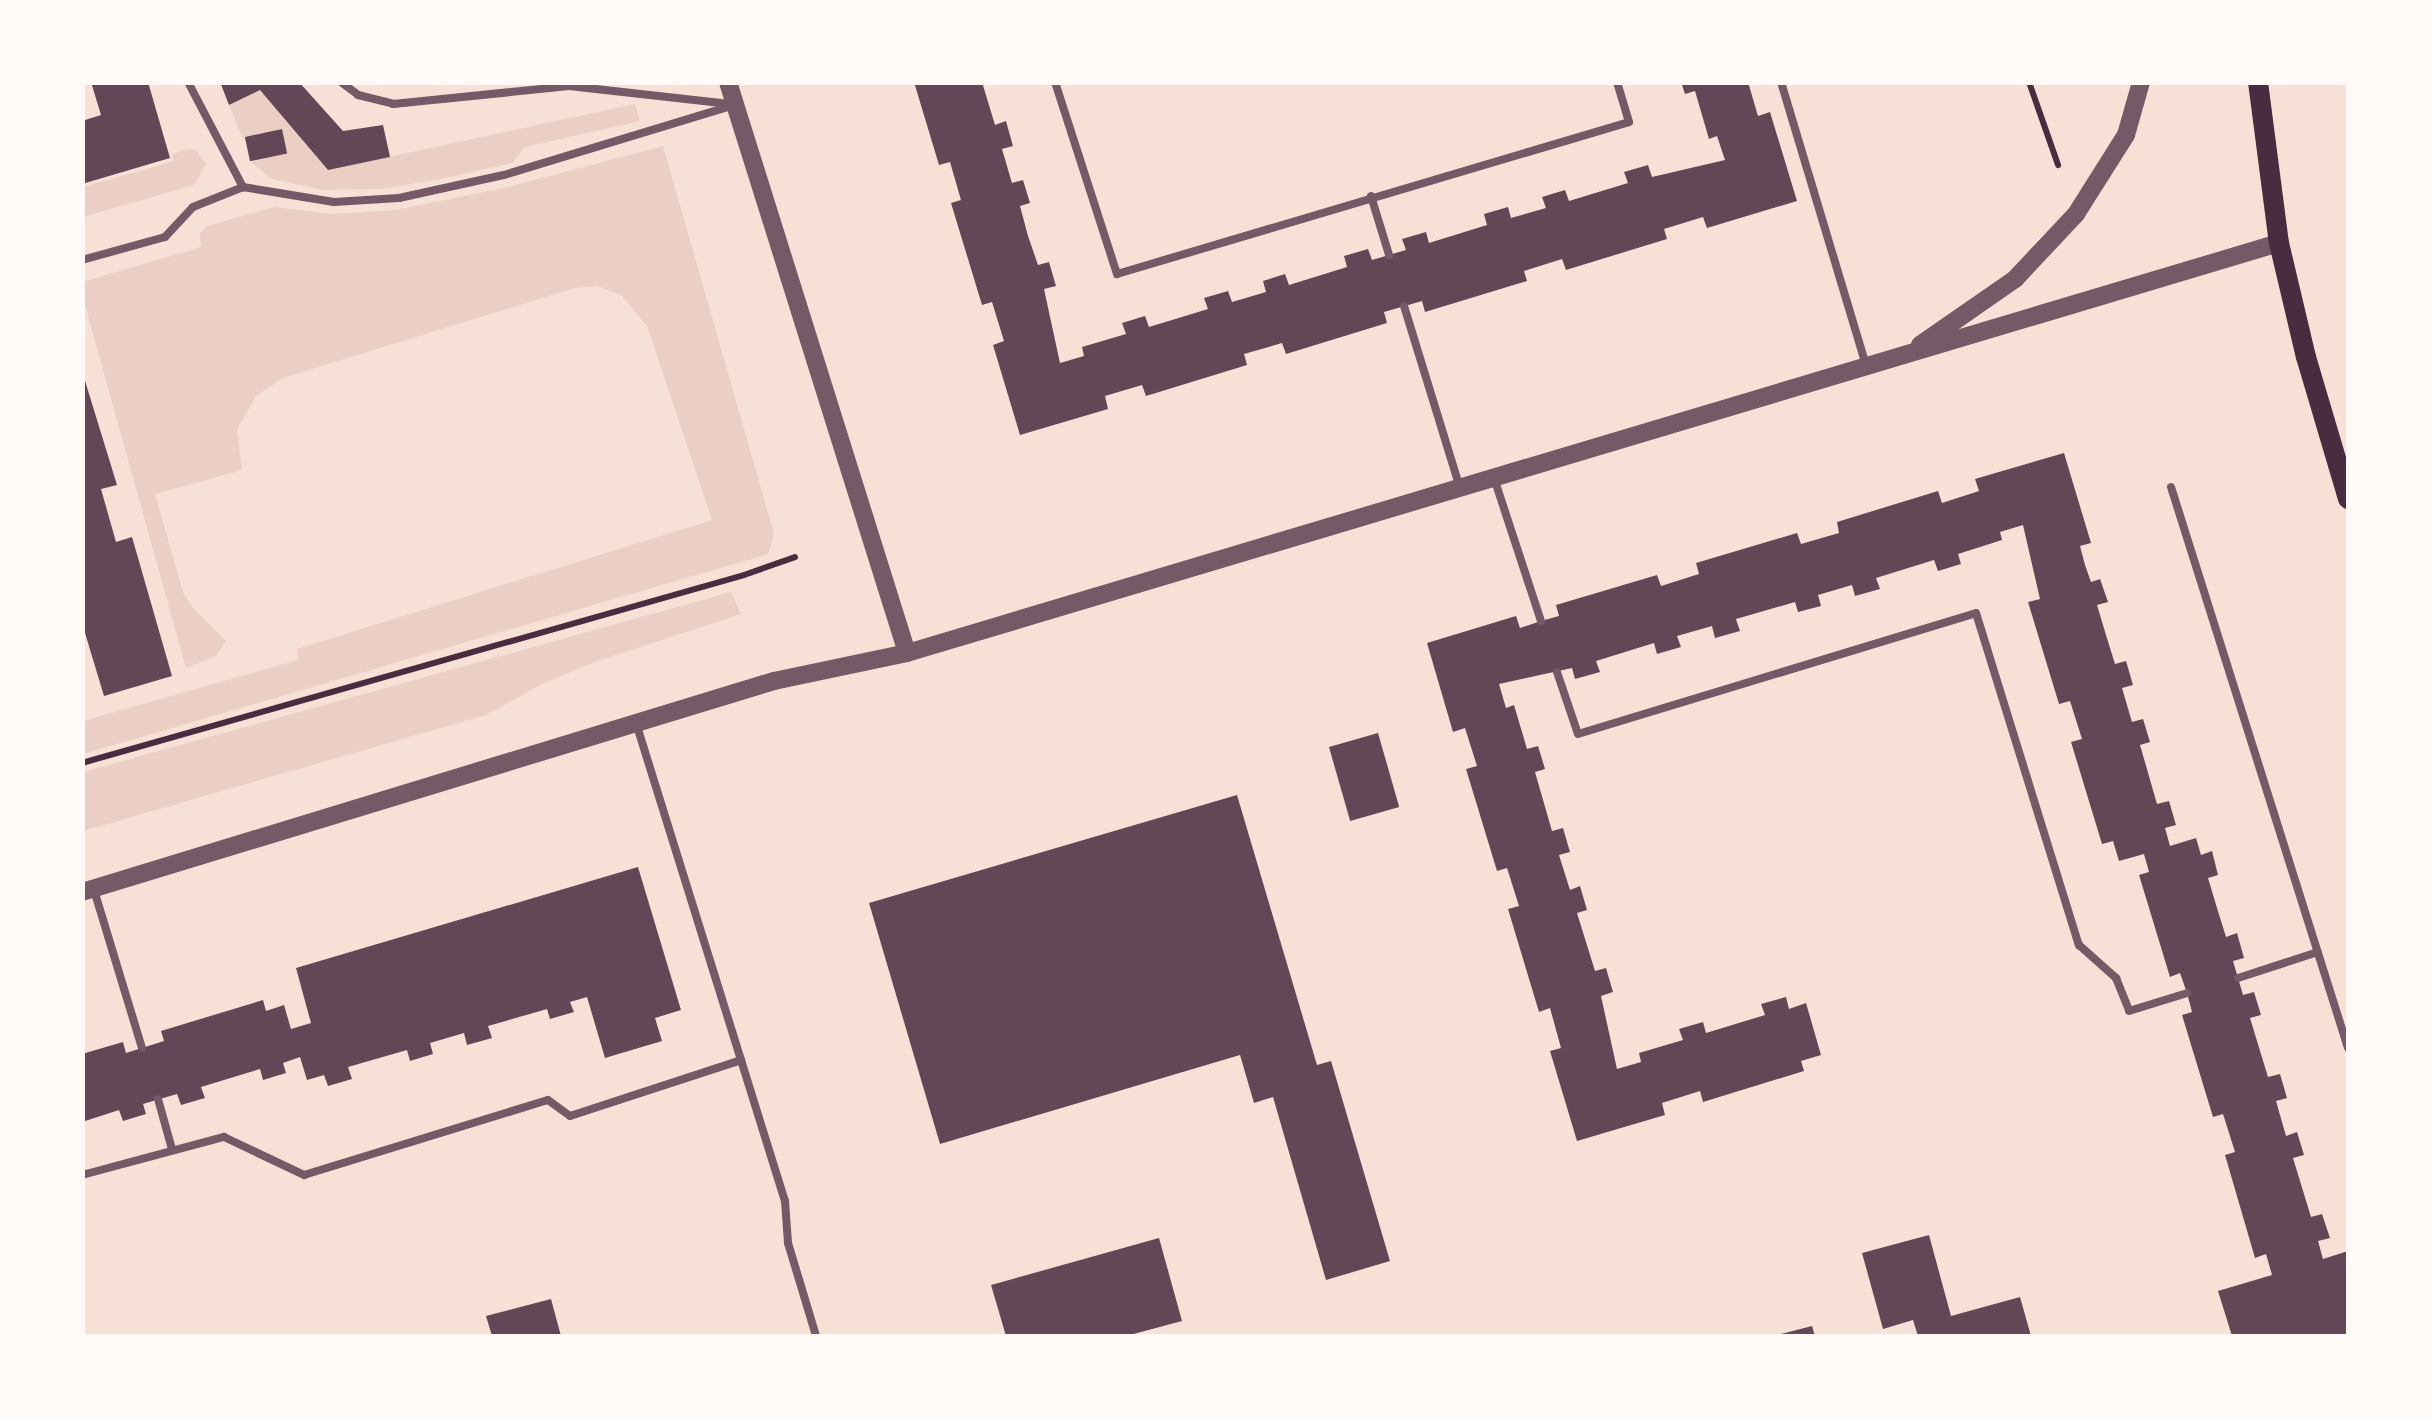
<!DOCTYPE html>
<html>
<head>
<meta charset="utf-8">
<style>
	body { margin:0 }
	#map { position:relative; width:2431px; height:1419px; overflow:hidden; background:#f7e1d7; font-family:Ubuntu,sans-serif }
	div>[style] { position:absolute }
	[style*='--x'] { left:calc(var(--x)*1px); top:calc(var(--y)*1px); width:calc(var(--w)*1px); rotate:calc(var(--a)*1deg) }
	.green>* { inset:0; background:#ebcfc5 }
	.building>* { inset:0; background:#644757; transform-origin:0 0 }
	.path>* { height:6px; margin:-3px; padding:0 3px; transform-origin:3px; border-radius:3px; background:#4a2c40 }
	.service>* { height:8px; margin:-4px; padding:0 4px; transform-origin:4px; border-radius:4px; background:#755966 }
	.tertiary>* { height:18px; margin:-9px; padding:0 9px; transform-origin:9px; border-radius:9px; background:#755966 }
	.secondary>* { height:20px; margin:-10px; padding:0 10px; transform-origin:10px; border-radius:10px; background:#4a2c40 }
	span { translate:-50% -50%; white-space:nowrap; text-align:center; line-height:1.15; -webkit-text-stroke:10px #fffaf5; paint-order:stroke }
	.frame { position:absolute; inset:0; border:85px solid #fffaf5; pointer-events:none }
</style>
</head>
<body>
<div id="map">
	<div class="green">
		<i style="clip-path:polygon(260px 90px,328px 170px,635px 104px,640px 121px,525px 147px,512px 163px,445px 178px,384px 189px,322px 190px,272px 179px,251px 162px,287px 153px,282px 129px,242px 137px,229px 105px)"></i>
		<i style="clip-path:polygon(663px 146px,774px 534px,768px 554px,83px 754px,83px 721px,298px 660px,297px 649px,712px 520px,647px 326px,621px 295px,597px 286px,575px 288px,283px 378px,256px 396px,237px 429px,242px 470px,155px 494px,183px 592px,193px 608px,226px 641px,216px 656px,186px 668px,83px 298px,83px 282px,201px 247px,200px 233px,207px 226px,275px 207px,333px 214px,396px 210px,508px 187px)"></i>
		<i style="clip-path:polygon(189px 149px,196px 150px,206px 164px,194px 185px,83px 217px,83px 187px,174px 161px,172px 154px)"></i>
		<i style="clip-path:polygon(731px 592px,741px 614px,595px 662px,542px 684px,486px 715px,83px 831px,83px 772px)"></i>
	</div>
	<div class="building">
		<i style="clip-path:polygon(91px 82px,148px 82px,170px 158px,82px 184px,82px 121px,101px 115px)"></i>
		<i style="clip-path:polygon(220px 82px,299px 82px,343px 131px,383px 125px,390px 157px,328px 170px,260px 90px,229px 105px)"></i>
		<i style="clip-path:polygon(914px 82px,982px 82px,995px 125px,1006px 121px,1013px 146px,1002px 149px,1012px 183px,1023px 180px,1030px 203px,1020px 206px,1028px 236px,1038px 265px,1049px 262px,1056px 286px,1044px 289px,1060px 363px,1084px 356px,1082px 347px,1126px 334px,1122px 323px,1145px 316px,1149px 327px,1208px 309px,1204px 298px,1228px 291px,1232px 302px,1266px 292px,1263px 281px,1285px 274px,1289px 285px,1347px 267px,1344px 256px,1368px 249px,1372px 260px,1406px 250px,1402px 239px,1426px 232px,1429px 243px,1487px 225px,1484px 214px,1508px 207px,1511px 218px,1546px 208px,1542px 197px,1565px 190px,1569px 201px,1628px 183px,1624px 172px,1648px 165px,1652px 177px,1725px 160px,1717px 136px,1709px 139px,1695px 91px,1685px 94px,1681px 82px,1748px 82px,1758px 116px,1770px 112px,1797px 201px,1707px 228px,1703px 217px,1664px 229px,1667px 239px,1566px 270px,1562px 259px,1524px 271px,1527px 281px,1425px 312px,1422px 301px,1384px 312px,1387px 323px,1286px 354px,1282px 343px,1244px 354px,1247px 365px,1146px 396px,1142px 385px,1105px 396px,1108px 409px,1020px 435px,993px 345px,1004px 341px,992px 302px,982px 305px,951px 203px,961px 200px,950px 162px,939px 165px)"></i>
		<i style="left:282px;top:129px;width:25px;height:38px;rotate:78deg"></i>
		<i style="clip-path:polygon(82px 371px,117px 485px,101px 489px,116px 542px,132px 537px,172px 676px,104px 696px,82px 623px)"></i>
		<i style="clip-path:polygon(2064px 453px,2091px 543px,2080px 546px,2085px 565px,2091px 582px,2100px 579px,2108px 602px,2097px 605px,2106px 635px,2115px 664px,2126px 661px,2133px 685px,2122px 688px,2132px 722px,2143px 719px,2150px 742px,2140px 745px,2157px 804px,2169px 801px,2176px 825px,2165px 828px,2170px 846px,2196px 838px,2201px 855px,2212px 851px,2218px 875px,2208px 878px,2217px 908px,2226px 937px,2237px 933px,2244px 958px,2233px 961px,2243px 995px,2254px 992px,2261px 1015px,2250px 1018px,2268px 1077px,2280px 1074px,2287px 1098px,2276px 1101px,2286px 1136px,2297px 1132px,2304px 1155px,2293px 1158px,2311px 1217px,2322px 1214px,2330px 1238px,2318px 1241px,2323px 1259px,2348px 1251px,2348px 1336px,2232px 1336px,2218px 1291px,2272px 1275px,2266px 1254px,2255px 1258px,2225px 1155px,2235px 1152px,2223px 1114px,2213px 1117px,2182px 1015px,2192px 1012px,2187px 993px,2180px 973px,2170px 977px,2139px 875px,2149px 872px,2144px 854px,2119px 861px,2113px 841px,2102px 844px,2071px 742px,2082px 739px,2070px 701px,2059px 704px,2028px 602px,2040px 599px,2023px 525px,2000px 532px,2002px 540px,1958px 554px,1961px 564px,1938px 571px,1934px 560px,1876px 578px,1880px 589px,1855px 596px,1852px 585px,1818px 595px,1821px 606px,1798px 612px,1795px 602px,1736px 619px,1740px 631px,1715px 638px,1712px 626px,1677px 636px,1681px 647px,1657px 654px,1654px 643px,1596px 661px,1600px 672px,1575px 679px,1572px 668px,1499px 684px,1506px 708px,1514px 705px,1527px 749px,1538px 746px,1545px 769px,1535px 772px,1552px 831px,1563px 828px,1570px 852px,1559px 855px,1570px 890px,1580px 886px,1587px 910px,1577px 913px,1595px 971px,1606px 968px,1613px 992px,1601px 996px,1617px 1069px,1641px 1062px,1639px 1053px,1683px 1040px,1679px 1029px,1703px 1022px,1706px 1033px,1765px 1015px,1761px 1004px,1786px 997px,1789px 1009px,1806px 1003px,1821px 1055px,1801px 1061px,1804px 1071px,1703px 1102px,1700px 1091px,1662px 1103px,1665px 1115px,1577px 1141px,1550px 1051px,1561px 1048px,1550px 1008px,1539px 1012px,1508px 909px,1519px 906px,1507px 868px,1497px 871px,1466px 769px,1477px 766px,1465px 728px,1453px 732px,1427px 643px,1516px 616px,1520px 628px,1541px 621px,1559px 616px,1556px 605px,1657px 575px,1661px 586px,1699px 574px,1696px 563px,1797px 533px,1801px 544px,1839px 533px,1837px 522px,1938px 491px,1942px 503px,1979px 491px,1975px 479px)"></i>
		<i style="left:1378px;top:733px;width:77px;height:51px;rotate:74deg"></i>
		<i style="clip-path:polygon(1237px 795px,1317px 1065px,1331px 1061px,1390px 1261px,1326px 1280px,1273px 1097px,1254px 1103px,1240px 1055px,940px 1144px,869px 903px)"></i>
		<i style="clip-path:polygon(638px 867px,681px 1010px,655px 1018px,662px 1041px,605px 1058px,587px 997px,570px 1002px,574px 1012px,550px 1019px,547px 1009px,488px 1026px,492px 1038px,467px 1045px,464px 1033px,430px 1043px,433px 1054px,410px 1061px,407px 1050px,348px 1067px,352px 1079px,328px 1086px,324px 1075px,307px 1080px,300px 1057px,283px 1063px,286px 1073px,263px 1080px,260px 1069px,201px 1087px,205px 1098px,181px 1105px,177px 1094px,143px 1104px,146px 1114px,123px 1121px,119px 1110px,82px 1122px,82px 1054px,123px 1042px,126px 1053px,164px 1041px,161px 1031px,263px 1000px,266px 1011px,284px 1005px,291px 1029px,311px 1023px,296px 968px)"></i>
		<i style="clip-path:polygon(1929px 1235px,1951px 1316px,2020px 1297px,2031px 1336px,1918px 1336px,1913px 1320px,1883px 1329px,1862px 1253px)"></i>
		<i style="clip-path:polygon(1159px 1238px,1182px 1321px,1126px 1336px,1006px 1336px,991px 1285px)"></i>
		<i style="clip-path:polygon(551px 1299px,561px 1336px,492px 1336px,486px 1316px)"></i>
		<i style="clip-path:polygon(1812px 1326px,1815px 1336px,1777px 1336px,1777px 1335px)"></i>
	</div>
	<div class="path">
		<i style="--x:2029;--y:82;--w:88;--a:70.7"></i>
		<i style="--x:82;--y:763;--w:688;--a:-15.85"></i>
		<i style="--x:744;--y:575;--w:54;--a:-19.4"></i>
	</div>
	<div class="service">
		<i style="--x:188;--y:82;--w:119;--a:62.4"></i>
		<i style="--x:243;--y:187;--w:92;--a:9.4"></i>
		<i style="--x:334;--y:202;--w:65;--a:-3.5"></i>
		<i style="--x:399;--y:198;--w:107;--a:-12.4"></i>
		<i style="--x:504;--y:175;--w:241;--a:-16.9"></i>
		<i style="--x:341;--y:82;--w:21;--a:37"></i>
		<i style="--x:358;--y:95;--w:36;--a:14"></i>
		<i style="--x:393;--y:104;--w:177;--a:-5.8"></i>
		<i style="--x:569;--y:86;--w:162;--a:6.4"></i>
		<i style="--x:1055;--y:82;--w:202;--a:72.1"></i>
		<i style="--x:1117;--y:274;--w:534;--a:-16.53"></i>
		<i style="--x:1629;--y:122;--w:42;--a:-106.7"></i>
		<i style="--x:1781;--y:82;--w:296;--a:73.3"></i>
		<i style="--x:1371;--y:196;--w:62;--a:73"></i>
		<i style="--x:82;--y:260;--w:86;--a:-15.5"></i>
		<i style="--x:165;--y:237;--w:41;--a:-47"></i>
		<i style="--x:193;--y:207;--w:54;--a:-21.8"></i>
		<i style="--x:1404;--y:306;--w:190;--a:72.9"></i>
		<i style="--x:1494;--y:478;--w:151;--a:71.8"></i>
		<i style="--x:2171;--y:487;--w:588;--a:72.49"></i>
		<i style="--x:1557;--y:672;--w:65;--a:71.3"></i>
		<i style="--x:1578;--y:734;--w:416;--a:-16.9"></i>
		<i style="--x:1976;--y:613;--w:348;--a:72.8"></i>
		<i style="--x:2079;--y:945;--w:50;--a:41.7"></i>
		<i style="--x:2116;--y:978;--w:35;--a:68"></i>
		<i style="--x:2129;--y:1011;--w:61;--a:-17.2"></i>
		<i style="--x:94;--y:890;--w:165;--a:73.1"></i>
		<i style="--x:2238;--y:978;--w:84;--a:-18"></i>
		<i style="--x:741;--y:1060;--w:148;--a:72.7"></i>
		<i style="--x:785;--y:1201;--w:42;--a:85.9"></i>
		<i style="--x:788;--y:1243;--w:97;--a:73.2"></i>
		<i style="--x:158;--y:1099;--w:52;--a:74.4"></i>
		<i style="--x:82;--y:1175;--w:147;--a:-15"></i>
		<i style="--x:224;--y:1137;--w:89;--a:25.4"></i>
		<i style="--x:304;--y:1175;--w:255;--a:-17.1"></i>
		<i style="--x:548;--y:1100;--w:27;--a:36"></i>
		<i style="--x:570;--y:1116;--w:180;--a:-18.1"></i>
		<i style="--x:741;--y:1060;--w:354;--a:-107.3"></i>
	</div>
	<div class="tertiary">
		<i style="--x:728;--y:82;--w:598;--a:72.59"></i>
		<i style="--x:1920;--y:345;--w:116;--a:-34.8"></i>
		<i style="--x:2015;--y:279;--w:89;--a:-46.8"></i>
		<i style="--x:2076;--y:214;--w:93;--a:-57.7"></i>
		<i style="--x:2126;--y:135;--w:55;--a:-74.2"></i>
		<i style="--x:82;--y:892;--w:723;--a:-16.96"></i>
		<i style="--x:774;--y:681;--w:136;--a:-11.9"></i>
		<i style="--x:907;--y:653;--w:1432;--a:-16.64"></i>
	</div>
	<div class="secondary">
		<i style="--x:2258;--y:82;--w:162;--a:82.6"></i>
		<i style="--x:2279;--y:243;--w:117;--a:76.7"></i>
		<i style="--x:2306;--y:357;--w:148;--a:73.5"></i>
	</div>
	<div class="frame"></div>
</div>
</body>
</html>
